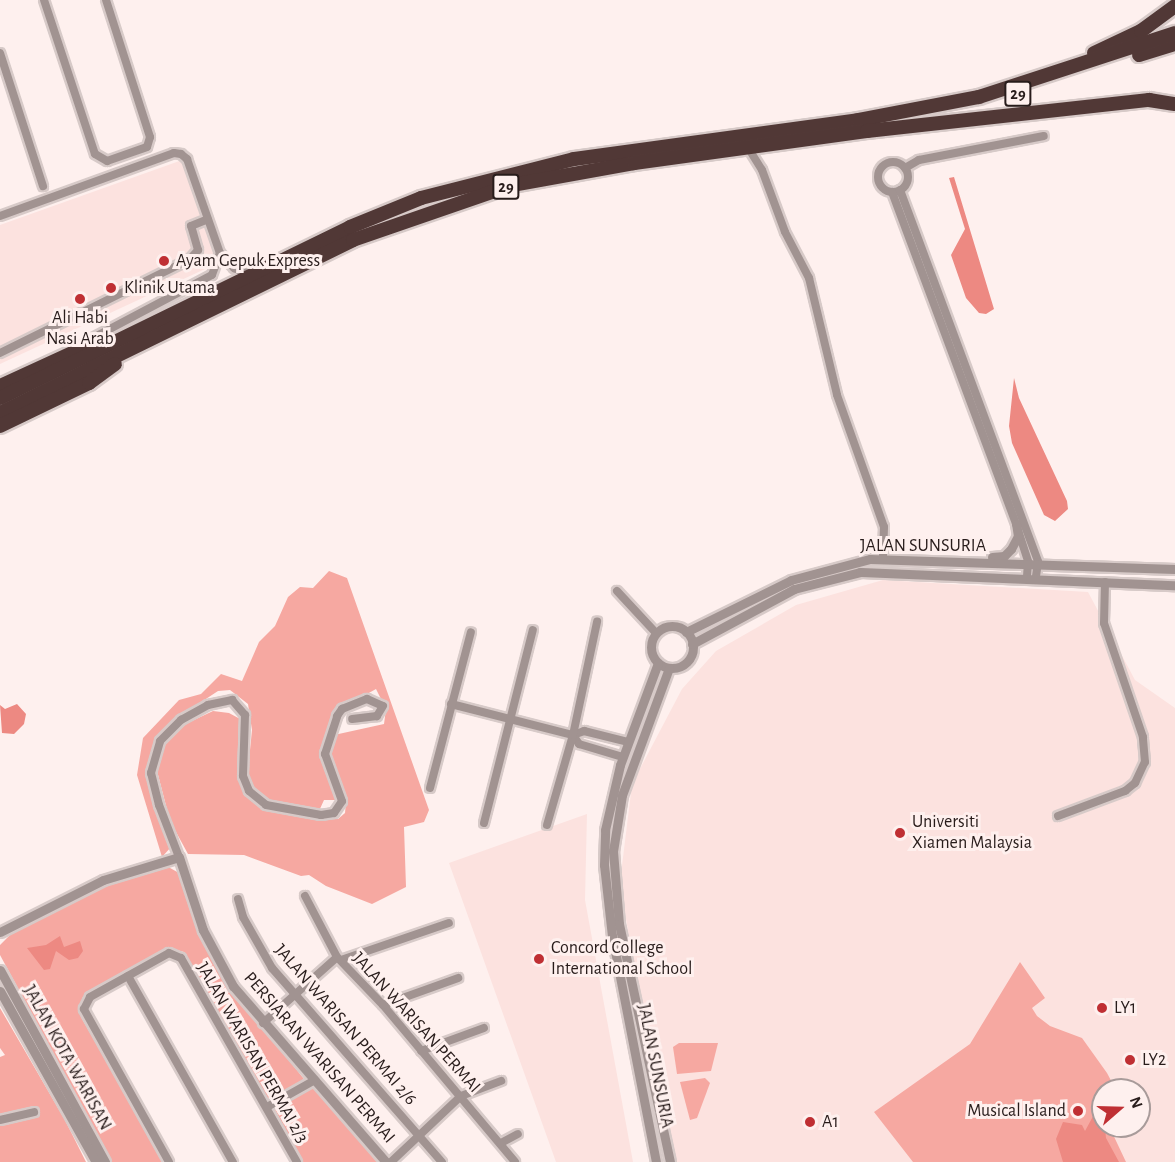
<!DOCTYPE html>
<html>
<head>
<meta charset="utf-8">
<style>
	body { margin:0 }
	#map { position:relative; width:1175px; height:1162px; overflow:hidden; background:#fef0ee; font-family:"Alegreya Sans",sans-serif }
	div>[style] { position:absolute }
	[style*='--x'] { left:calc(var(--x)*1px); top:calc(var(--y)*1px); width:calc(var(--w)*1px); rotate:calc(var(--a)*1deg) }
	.built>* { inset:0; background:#fce2df }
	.green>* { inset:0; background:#f6a8a1 }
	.water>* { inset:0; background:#ed8982 }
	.roads { filter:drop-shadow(2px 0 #d7cac8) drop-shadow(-2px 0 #d7cac8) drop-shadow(0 2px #d7cac8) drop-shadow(0 -2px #d7cac8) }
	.minor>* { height:8px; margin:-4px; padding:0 4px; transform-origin:4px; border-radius:4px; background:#a19391 }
	.minor>.ring { margin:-4px; padding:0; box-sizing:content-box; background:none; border:8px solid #a19391; border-radius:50% }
	.tertiary>* { height:9px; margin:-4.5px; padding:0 4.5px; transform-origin:4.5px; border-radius:4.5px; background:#a19391 }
	.tertiary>.ring { margin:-4.5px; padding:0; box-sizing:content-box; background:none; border:9px solid #a19391; border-radius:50% }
	.trunk>* { height:14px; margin:-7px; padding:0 7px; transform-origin:7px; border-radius:7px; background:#513836 }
	.dots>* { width:16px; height:16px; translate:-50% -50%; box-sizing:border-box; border:3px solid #fef0ee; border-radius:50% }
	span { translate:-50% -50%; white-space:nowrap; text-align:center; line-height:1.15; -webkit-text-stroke:6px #fef0ee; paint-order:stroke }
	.shield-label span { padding:2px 4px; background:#fef0ee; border:2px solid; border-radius:4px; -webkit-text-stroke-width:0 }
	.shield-label { font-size:16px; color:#281c1b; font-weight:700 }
	.poi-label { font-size:18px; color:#281c1b }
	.left { translate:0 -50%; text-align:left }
	.right { translate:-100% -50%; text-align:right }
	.street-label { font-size:18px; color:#281c1b }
	.north { position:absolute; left:1091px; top:1078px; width:60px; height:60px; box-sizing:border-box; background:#fef0ee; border:2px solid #a89b9a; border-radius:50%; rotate:70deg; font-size:16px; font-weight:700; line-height:24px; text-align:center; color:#281c1b }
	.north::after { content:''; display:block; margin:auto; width:21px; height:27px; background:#bf2f33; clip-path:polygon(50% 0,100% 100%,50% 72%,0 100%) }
</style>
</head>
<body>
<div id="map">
	<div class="built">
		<i style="clip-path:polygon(185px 159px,218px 263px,0 364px,0 225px)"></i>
		<i style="clip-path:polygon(evenodd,883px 580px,1088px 592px,1135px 680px,1175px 708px,1175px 1162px,676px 1162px,645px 1035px,620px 882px,632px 784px,682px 689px,716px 651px,796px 605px,883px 580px,1103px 1090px,1139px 1090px,1139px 1126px,1103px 1126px,1103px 1090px)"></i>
		<i style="clip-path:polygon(587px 814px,585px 900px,633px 1162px,556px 1162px,449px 863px)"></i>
	</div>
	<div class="green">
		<i style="clip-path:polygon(329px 571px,347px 578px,429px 810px,424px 822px,404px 827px,406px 887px,372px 904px,326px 886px,309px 875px,301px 876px,244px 855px,188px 854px,170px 821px,156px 767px,162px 746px,177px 728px,213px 711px,229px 713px,242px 720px,240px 779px,253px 800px,286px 813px,338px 819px,345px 813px,346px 802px,328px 751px,334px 735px,384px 724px,386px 709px,376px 689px,338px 710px,327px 732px,321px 754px,337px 800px,324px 800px,319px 811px,275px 803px,251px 788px,247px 780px,252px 730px,248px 704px,230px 690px,218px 691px,177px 718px,153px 747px,148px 779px,171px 847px,162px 857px,137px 775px,143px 738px,179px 700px,201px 694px,221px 674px,242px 681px,259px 642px,275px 626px,288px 597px,300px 587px,313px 588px)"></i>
		<i style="clip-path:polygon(163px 864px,179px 873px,198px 931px,227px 983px,304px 1079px,273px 1099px,265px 1098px,184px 952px,169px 948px,83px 997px,80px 1005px,81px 1017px,165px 1162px,112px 1162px,0 955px,0 945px,12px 933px,89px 889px)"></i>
		<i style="clip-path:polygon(1020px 962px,1045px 998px,1032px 1008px,1037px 1016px,1050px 1026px,1082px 1038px,1107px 1073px,1116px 1090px,1103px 1090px,1103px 1126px,1109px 1126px,1126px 1162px,913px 1162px,874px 1112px,970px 1044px)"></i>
		<i style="clip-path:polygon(0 1008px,65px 1120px,86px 1162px,0 1162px,0 1125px,38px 1116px,35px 1106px,0 1115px,0 1057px,5px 1055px,0 1048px)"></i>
		<i style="clip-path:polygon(679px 1043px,718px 1043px,711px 1071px,677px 1074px,673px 1047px)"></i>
		<i style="clip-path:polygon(705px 1078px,710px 1083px,697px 1118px,690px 1120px,680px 1082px)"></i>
		<i style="clip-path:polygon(313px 1086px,347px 1122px,379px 1162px,302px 1162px,274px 1108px)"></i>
	</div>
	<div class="water">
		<i style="clip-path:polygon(954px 177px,994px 309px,986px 314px,979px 313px,966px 298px,951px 255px,965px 229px,949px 178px)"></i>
		<i style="clip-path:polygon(1014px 378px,1019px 398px,1067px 501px,1068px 509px,1055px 521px,1044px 515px,1012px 443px,1009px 426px)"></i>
		<i style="clip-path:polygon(17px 704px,26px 714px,24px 724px,14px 734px,2px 733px,0 705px,5px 709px)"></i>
		<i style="clip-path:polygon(60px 936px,64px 947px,80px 941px,83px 951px,78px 958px,69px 960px,56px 951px,50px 969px,44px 970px,27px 948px,46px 945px)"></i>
		<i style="clip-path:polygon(1103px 1108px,1106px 1138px,1119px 1162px,1063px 1162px,1056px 1139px,1063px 1122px,1082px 1125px,1085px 1131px,1097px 1109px)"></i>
	</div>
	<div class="roads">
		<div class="minor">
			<i style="--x:44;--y:0;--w:162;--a:71.7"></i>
			<i style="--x:95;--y:154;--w:14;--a:30"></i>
			<i style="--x:107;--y:161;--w:42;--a:-19.3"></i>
			<i style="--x:147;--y:147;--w:10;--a:-73"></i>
			<i style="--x:150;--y:137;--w:144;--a:-107.8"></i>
			<i style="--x:0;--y:53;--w:140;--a:72.1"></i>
			<i style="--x:747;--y:146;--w:28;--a:58"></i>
			<i style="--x:762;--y:170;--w:66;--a:69.6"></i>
			<i style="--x:785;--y:232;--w:52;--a:62.4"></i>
			<i style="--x:809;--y:278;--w:120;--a:76.5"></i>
			<i style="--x:837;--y:395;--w:140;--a:70.4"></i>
			<i style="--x:884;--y:527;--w:33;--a:92"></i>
			<i class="ring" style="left:878px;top:162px;width:22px;height:22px"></i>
			<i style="--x:905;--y:168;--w:16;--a:-30"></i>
			<i style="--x:919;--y:160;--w:127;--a:-10.9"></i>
			<i style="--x:900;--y:190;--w:397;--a:69.6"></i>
			<i style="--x:1038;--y:562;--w:15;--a:98"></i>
			<i style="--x:892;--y:192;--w:354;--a:69.5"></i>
			<i style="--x:1016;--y:524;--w:40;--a:72"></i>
			<i style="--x:1028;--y:562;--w:15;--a:94"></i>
			<i style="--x:0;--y:216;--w:185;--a:-19.9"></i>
			<i style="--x:174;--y:153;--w:7;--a:8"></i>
			<i style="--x:181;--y:154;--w:8;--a:40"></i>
			<i style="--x:187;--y:159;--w:100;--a:70.7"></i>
			<i style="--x:220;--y:253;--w:21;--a:47"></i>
			<i style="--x:234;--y:268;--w:18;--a:22"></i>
			<i style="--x:89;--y:340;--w:139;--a:-27.9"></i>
			<i style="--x:212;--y:275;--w:23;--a:-70"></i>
			<i style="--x:0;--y:353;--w:212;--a:-26.3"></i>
			<i style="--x:190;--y:259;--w:12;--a:-48"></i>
			<i style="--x:198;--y:250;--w:25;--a:-106"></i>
			<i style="--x:191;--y:226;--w:18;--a:-22"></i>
			<i style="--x:617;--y:591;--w:57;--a:47.1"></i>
			<i style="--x:451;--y:704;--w:126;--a:14.3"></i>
			<i style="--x:573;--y:735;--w:12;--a:-20"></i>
			<i style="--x:584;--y:731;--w:45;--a:14"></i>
			<i style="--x:573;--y:735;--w:11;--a:56"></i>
			<i style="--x:579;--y:744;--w:46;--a:16.5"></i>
			<i style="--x:430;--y:788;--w:161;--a:-75.3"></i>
			<i style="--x:1058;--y:816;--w:72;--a:-20.5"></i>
			<i style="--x:1125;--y:791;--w:13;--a:-39"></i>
			<i style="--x:1135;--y:783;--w:23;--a:-65"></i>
			<i style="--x:1145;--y:762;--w:25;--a:-95"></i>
			<i style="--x:1143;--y:737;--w:120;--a:-108.9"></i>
			<i style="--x:1104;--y:623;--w:41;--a:-88.6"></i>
			<i style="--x:484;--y:823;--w:199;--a:-75.8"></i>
			<i style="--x:547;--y:825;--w:94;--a:-73.9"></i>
			<i style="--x:573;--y:735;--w:116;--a:-78"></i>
			<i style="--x:179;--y:857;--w:56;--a:-111"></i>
			<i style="--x:159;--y:805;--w:33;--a:-104"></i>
			<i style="--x:151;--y:773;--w:33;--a:-74"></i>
			<i style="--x:160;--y:741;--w:30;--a:-45"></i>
			<i style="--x:181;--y:720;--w:31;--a:-29"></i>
			<i style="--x:208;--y:705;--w:25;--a:-12"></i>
			<i style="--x:232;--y:700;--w:20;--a:49"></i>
			<i style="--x:245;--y:715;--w:61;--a:91.9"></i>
			<i style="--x:243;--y:776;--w:16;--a:68"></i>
			<i style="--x:249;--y:791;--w:22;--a:39"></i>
			<i style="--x:266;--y:805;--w:56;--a:10.3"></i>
			<i style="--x:321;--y:815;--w:13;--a:-9"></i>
			<i style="--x:334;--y:813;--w:14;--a:-56"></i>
			<i style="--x:342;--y:801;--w:50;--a:-109.9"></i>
			<i style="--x:325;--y:754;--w:40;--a:-72"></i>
			<i style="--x:337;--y:716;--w:9;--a:-54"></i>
			<i style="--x:342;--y:709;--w:27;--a:-22"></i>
			<i style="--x:367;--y:699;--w:17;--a:24"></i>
			<i style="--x:383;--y:706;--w:12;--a:121"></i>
			<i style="--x:377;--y:716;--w:25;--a:173"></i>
			<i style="--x:305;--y:896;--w:69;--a:62.3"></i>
			<i style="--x:337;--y:957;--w:66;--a:46.2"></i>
			<i style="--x:383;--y:1005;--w:205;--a:49.9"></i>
			<i style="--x:238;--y:899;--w:19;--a:74"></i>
			<i style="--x:243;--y:917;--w:59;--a:60.4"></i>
			<i style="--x:272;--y:968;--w:258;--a:48.8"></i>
			<i style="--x:341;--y:960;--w:114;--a:-18.9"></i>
			<i style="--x:128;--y:976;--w:214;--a:60.6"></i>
			<i style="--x:383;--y:1005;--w:80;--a:-19.8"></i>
			<i style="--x:263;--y:1023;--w:99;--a:-41.7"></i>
			<i style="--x:421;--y:1051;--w:67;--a:-20.1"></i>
			<i style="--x:267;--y:1107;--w:55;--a:-29.4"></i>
			<i style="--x:0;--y:1120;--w:35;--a:-13"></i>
			<i style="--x:501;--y:1143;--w:19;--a:-28"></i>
			<i style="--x:169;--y:1162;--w:175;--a:-119.1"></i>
			<i style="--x:84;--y:1009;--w:13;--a:-63"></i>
			<i style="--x:90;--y:997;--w:90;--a:-29.1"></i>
			<i style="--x:169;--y:953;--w:13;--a:23"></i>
			<i style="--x:181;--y:958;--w:235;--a:60.4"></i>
			<i style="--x:391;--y:1162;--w:96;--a:-43.3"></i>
			<i style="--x:461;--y:1096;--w:43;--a:-20.6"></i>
		</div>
		<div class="tertiary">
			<i style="--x:992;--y:557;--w:12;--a:-5"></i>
			<i style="--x:1004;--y:556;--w:10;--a:-45"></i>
			<i style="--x:1011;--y:549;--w:15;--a:-62"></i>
			<i style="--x:1018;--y:536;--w:12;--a:-99"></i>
			<i class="ring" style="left:651px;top:626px;width:33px;height:33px"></i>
			<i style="--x:686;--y:632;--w:117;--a:-26.3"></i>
			<i style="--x:791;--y:580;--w:82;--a:-14.9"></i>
			<i style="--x:870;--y:559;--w:305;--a:1.9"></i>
			<i style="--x:692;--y:644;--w:116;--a:-28.3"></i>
			<i style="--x:794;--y:589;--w:68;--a:-14.4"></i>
			<i style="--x:860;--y:572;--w:315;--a:2.4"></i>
			<i style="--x:669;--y:668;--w:135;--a:110.3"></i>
			<i style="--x:622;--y:795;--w:57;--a:99.1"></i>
			<i style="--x:613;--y:851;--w:73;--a:85.3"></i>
			<i style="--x:619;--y:924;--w:243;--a:77.9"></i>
			<i style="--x:0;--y:932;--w:115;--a:-26.8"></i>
			<i style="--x:103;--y:880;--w:79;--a:-16.8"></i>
			<i style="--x:179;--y:857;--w:77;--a:71.8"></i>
			<i style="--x:203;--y:930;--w:64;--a:61.8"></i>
			<i style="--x:233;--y:986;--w:233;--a:49"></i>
			<i style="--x:0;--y:970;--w:219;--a:61.3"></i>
			<i style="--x:0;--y:991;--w:196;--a:60.7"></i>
			<i style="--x:656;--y:1162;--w:230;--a:-101"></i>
			<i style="--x:612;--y:936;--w:71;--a:-96.4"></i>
			<i style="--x:604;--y:865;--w:35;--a:-88"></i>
			<i style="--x:605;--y:830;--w:67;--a:-77"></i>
			<i style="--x:620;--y:765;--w:109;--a:-69.6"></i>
		</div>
		<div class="trunk">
			<i style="--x:1094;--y:53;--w:52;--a:-25.1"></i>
			<i style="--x:1141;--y:31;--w:42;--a:-36.3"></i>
			<i style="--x:1139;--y:55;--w:38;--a:-17"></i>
			<i style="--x:0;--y:386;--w:106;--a:-24.6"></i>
			<i style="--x:0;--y:398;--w:390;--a:-26"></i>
			<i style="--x:350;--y:227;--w:77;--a:-22.2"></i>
			<i style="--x:421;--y:198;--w:158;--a:-14.3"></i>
			<i style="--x:574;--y:159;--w:287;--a:-7.8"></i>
			<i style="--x:858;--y:120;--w:123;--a:-10.8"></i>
			<i style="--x:979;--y:97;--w:206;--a:-18.1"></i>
			<i style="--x:0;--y:413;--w:393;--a:-26.1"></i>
			<i style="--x:353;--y:240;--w:168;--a:-19.1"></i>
			<i style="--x:512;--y:185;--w:124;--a:-10.2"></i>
			<i style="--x:634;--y:163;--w:235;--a:-7.8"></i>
			<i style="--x:867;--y:131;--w:284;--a:-6.3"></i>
			<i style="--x:1149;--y:100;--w:26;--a:9"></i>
			<i style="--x:0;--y:426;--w:99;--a:-25.8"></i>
			<i style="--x:89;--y:383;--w:32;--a:-36"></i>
		</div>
	</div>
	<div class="dots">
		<i style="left:164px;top:261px;background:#bf2f33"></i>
		<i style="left:111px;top:288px;background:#bf2f33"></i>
		<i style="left:80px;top:299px;background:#bf2f33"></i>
		<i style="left:900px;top:833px;background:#bf2f33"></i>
		<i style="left:539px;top:959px;background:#bf2f33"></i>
		<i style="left:1102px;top:1008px;background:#bf2f33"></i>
		<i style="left:1130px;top:1060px;background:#bf2f33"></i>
		<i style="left:1078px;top:1111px;background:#bf2f33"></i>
		<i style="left:810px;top:1122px;background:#bf2f33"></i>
	</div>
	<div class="shield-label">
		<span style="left:1018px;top:94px">29</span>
		<span style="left:506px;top:187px">29</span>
	</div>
	<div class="poi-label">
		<span class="left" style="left:176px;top:261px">Ayam Gepuk Express</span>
		<span class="left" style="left:124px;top:288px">Klinik Utama</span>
		<span style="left:80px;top:329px">Ali Habi<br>Nasi Arab</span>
		<span class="left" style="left:912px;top:833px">Universiti<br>Xiamen Malaysia</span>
		<span class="left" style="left:551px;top:959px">Concord College<br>International School</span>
		<span class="left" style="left:1114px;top:1008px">LY1</span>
		<span class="left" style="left:1142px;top:1060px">LY2</span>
		<span class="right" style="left:1066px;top:1111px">Musical Island</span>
		<span class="left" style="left:822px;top:1122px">A1</span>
	</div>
	<div class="street-label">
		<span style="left:923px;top:546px">JALAN SUNSURIA</span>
		<span style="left:416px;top:1023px;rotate:48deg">JALAN WARISAN PERMAI</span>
		<span style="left:345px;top:1025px;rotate:49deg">JALAN WARISAN PERMAI 2/6</span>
		<span style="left:252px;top:1053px;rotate:60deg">JALAN WARISAN PERMAI 2/3</span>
		<span style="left:67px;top:1058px;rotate:61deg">JALAN KOTA WARISAN</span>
		<span style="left:319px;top:1058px;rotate:49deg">PERSIARAN WARISAN PERMAI</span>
		<span style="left:655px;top:1066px;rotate:79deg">JALAN SUNSURIA</span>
	</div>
	<div class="north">N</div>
</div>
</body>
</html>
